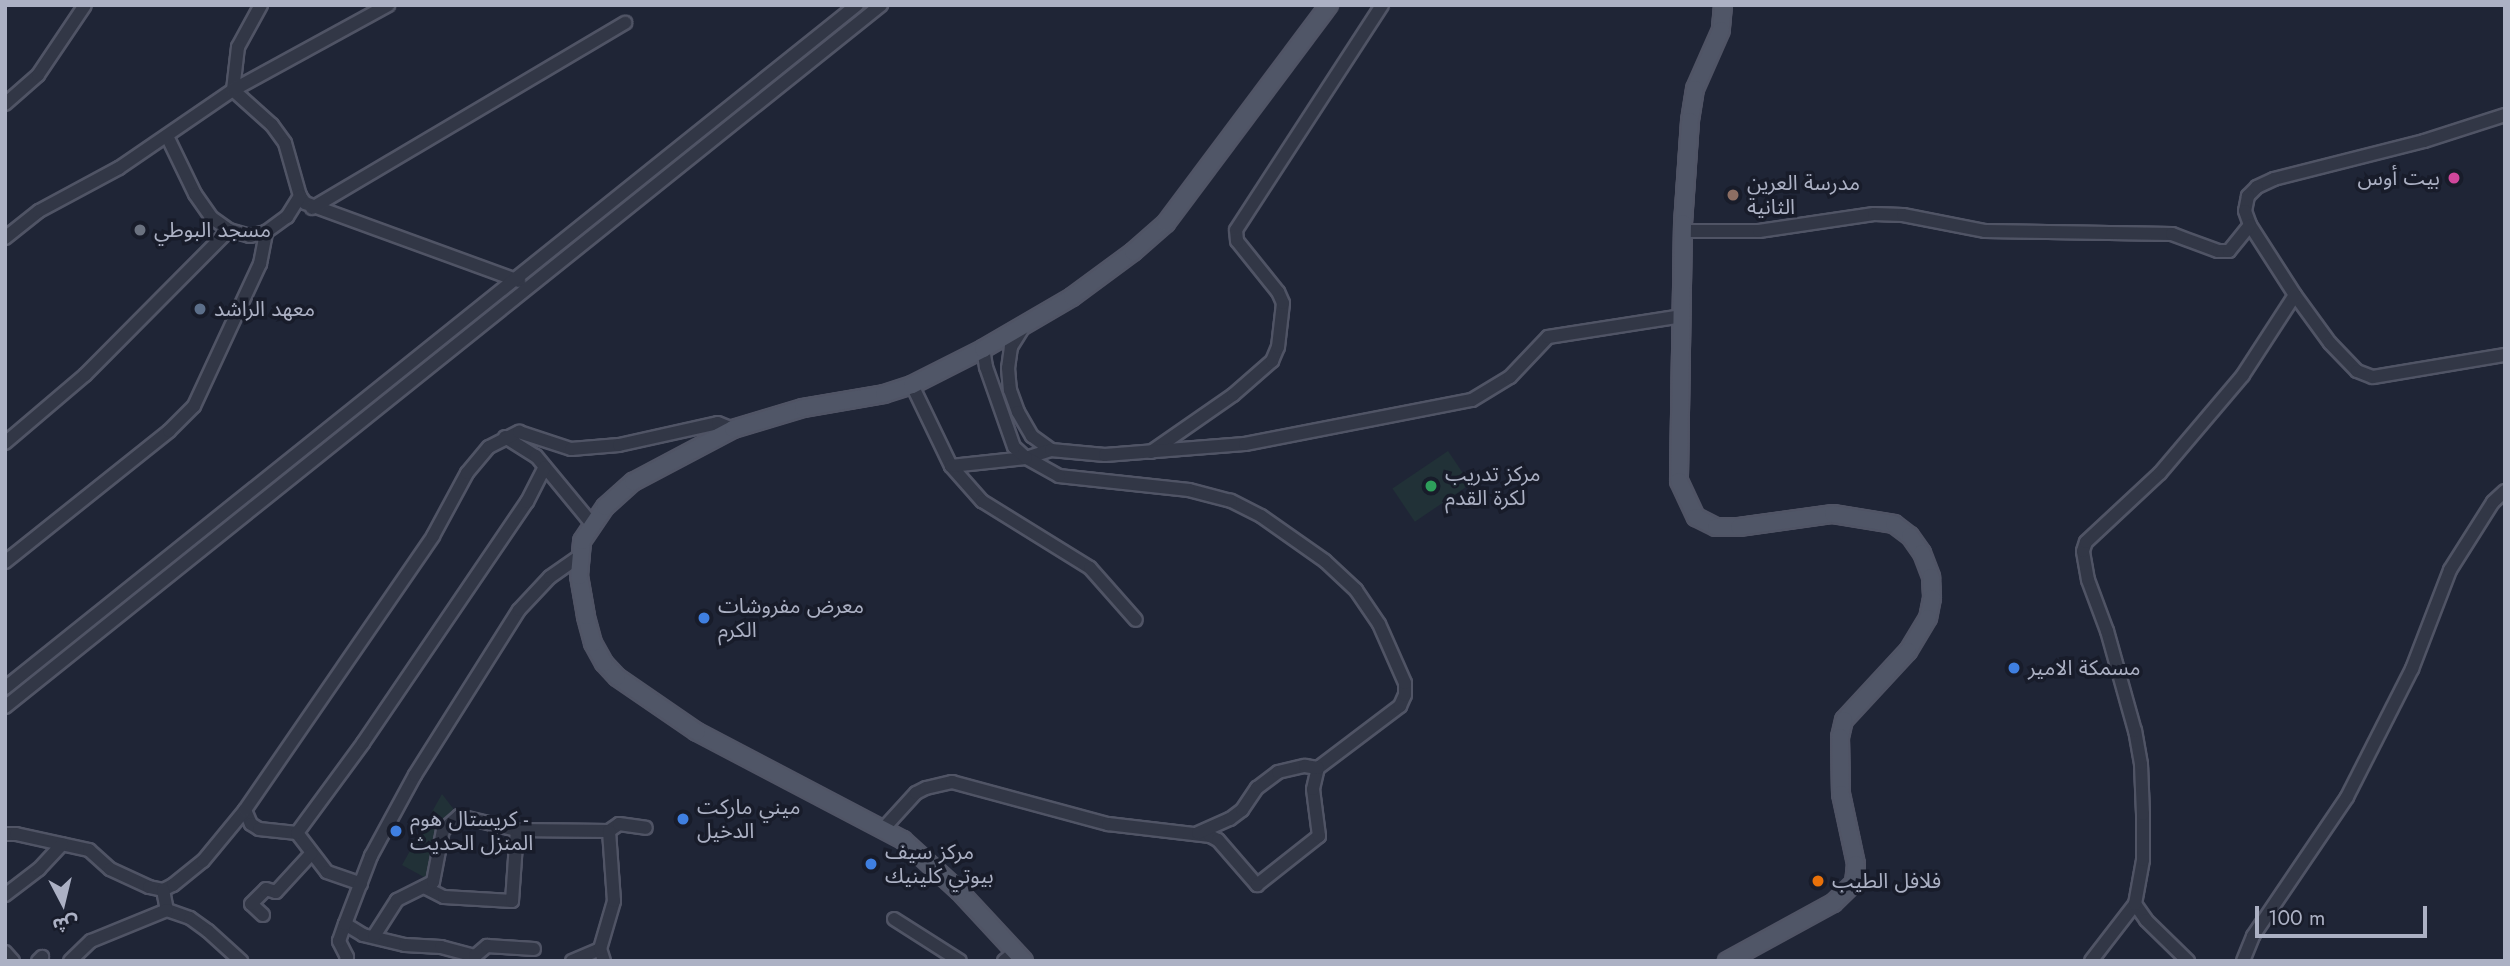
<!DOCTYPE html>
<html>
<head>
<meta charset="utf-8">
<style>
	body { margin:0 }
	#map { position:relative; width:2510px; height:966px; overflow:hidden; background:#1f2536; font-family:Jost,"Noto Sans Arabic",sans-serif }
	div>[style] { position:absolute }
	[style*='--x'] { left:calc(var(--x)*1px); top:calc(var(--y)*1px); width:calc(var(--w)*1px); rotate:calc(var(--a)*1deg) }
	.green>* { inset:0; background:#213137; transform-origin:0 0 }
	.roads { filter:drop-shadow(2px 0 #505465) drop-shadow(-2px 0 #505465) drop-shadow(0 2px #505465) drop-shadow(0 -2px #505465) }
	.minor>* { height:12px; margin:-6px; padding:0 6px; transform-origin:6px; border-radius:6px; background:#323746 }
	.major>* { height:16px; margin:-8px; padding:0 8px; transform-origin:8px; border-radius:8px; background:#505667 }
	.dots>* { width:19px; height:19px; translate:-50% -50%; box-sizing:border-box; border:4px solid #181c2a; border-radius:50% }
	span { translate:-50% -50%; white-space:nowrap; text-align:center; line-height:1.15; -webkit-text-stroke:7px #181c2a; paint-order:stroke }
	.poi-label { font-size:21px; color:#acb1c4 }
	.right { translate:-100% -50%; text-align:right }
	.left { translate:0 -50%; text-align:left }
	.frame { position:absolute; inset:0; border:7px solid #acb1c4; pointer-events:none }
	.north { position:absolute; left:28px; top:868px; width:70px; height:70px; -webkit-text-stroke:5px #181c2a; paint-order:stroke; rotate:173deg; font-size:19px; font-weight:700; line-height:28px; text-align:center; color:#acb1c4 }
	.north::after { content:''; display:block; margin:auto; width:24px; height:32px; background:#acb1c4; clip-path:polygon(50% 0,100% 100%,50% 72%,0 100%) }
	.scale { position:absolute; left:2255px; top:906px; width:172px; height:32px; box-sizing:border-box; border:4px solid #acb1c4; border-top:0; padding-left:9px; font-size:21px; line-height:24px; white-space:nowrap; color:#acb1c4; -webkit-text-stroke:5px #181c2a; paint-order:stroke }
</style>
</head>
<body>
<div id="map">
	<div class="green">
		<i style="left:1448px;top:451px;width:40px;height:67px;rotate:56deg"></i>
		<i style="clip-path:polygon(442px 794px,459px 816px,449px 824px,433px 882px,402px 865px)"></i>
	</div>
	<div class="roads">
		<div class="minor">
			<i style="--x:261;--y:5;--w:48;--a:118.7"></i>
			<i style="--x:238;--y:47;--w:43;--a:96.6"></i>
			<i style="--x:233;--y:90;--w:52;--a:41.9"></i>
			<i style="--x:272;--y:125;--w:22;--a:54"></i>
			<i style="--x:285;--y:143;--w:55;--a:74.2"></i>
			<i style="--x:300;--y:196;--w:9;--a:54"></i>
			<i style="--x:305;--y:203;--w:228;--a:20"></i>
			<i style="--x:5;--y:104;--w:44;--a:-41.3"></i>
			<i style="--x:38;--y:75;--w:84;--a:-56.1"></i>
			<i style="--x:2505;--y:115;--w:85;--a:162.2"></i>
			<i style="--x:2424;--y:141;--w:155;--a:165.8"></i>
			<i style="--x:2274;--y:179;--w:19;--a:155"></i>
			<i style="--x:2257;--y:187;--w:13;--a:135"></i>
			<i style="--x:2248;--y:196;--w:15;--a:101"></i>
			<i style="--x:2245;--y:211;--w:15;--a:70"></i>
			<i style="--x:2250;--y:225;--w:83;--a:57.3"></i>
			<i style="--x:2295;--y:295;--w:59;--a:53.9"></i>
			<i style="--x:2330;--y:343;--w:39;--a:46"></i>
			<i style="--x:2357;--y:371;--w:17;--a:21"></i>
			<i style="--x:2373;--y:377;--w:134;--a:-9.5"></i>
			<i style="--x:167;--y:136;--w:64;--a:64.2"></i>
			<i style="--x:195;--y:194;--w:29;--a:55"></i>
			<i style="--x:212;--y:218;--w:21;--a:35"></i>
			<i style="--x:229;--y:230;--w:22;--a:16"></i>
			<i style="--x:250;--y:236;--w:16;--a:-14"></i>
			<i style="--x:266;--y:232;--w:26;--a:-36"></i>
			<i style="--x:287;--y:217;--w:25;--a:-58"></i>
			<i style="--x:312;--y:208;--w:364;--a:-30.6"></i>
			<i style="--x:1683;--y:231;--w:76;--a:0"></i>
			<i style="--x:1759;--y:231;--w:116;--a:-8.4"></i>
			<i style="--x:1874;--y:214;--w:29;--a:2"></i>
			<i style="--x:1903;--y:215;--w:84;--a:11"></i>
			<i style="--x:1985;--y:231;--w:187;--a:0.9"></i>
			<i style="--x:2172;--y:234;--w:49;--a:20.3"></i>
			<i style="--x:2218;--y:251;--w:11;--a:0"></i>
			<i style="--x:2229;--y:251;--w:33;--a:-51"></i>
			<i style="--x:5;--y:238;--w:43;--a:-38.5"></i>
			<i style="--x:39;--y:211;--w:91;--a:-28.3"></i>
			<i style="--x:119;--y:168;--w:138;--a:-34.4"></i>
			<i style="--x:233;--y:90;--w:177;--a:-28.7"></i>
			<i style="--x:1024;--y:326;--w:25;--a:122"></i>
			<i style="--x:1011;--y:347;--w:21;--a:98"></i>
			<i style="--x:1008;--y:368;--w:22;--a:85"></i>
			<i style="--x:1010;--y:390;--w:23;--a:70"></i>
			<i style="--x:1018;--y:412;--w:28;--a:60"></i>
			<i style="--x:1032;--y:436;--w:24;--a:36"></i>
			<i style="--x:912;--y:385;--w:90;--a:64.3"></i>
			<i style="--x:951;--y:466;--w:47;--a:48.5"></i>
			<i style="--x:982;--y:501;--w:127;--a:31.8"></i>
			<i style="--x:1090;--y:568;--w:69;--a:48.5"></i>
			<i style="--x:505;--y:437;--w:36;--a:32"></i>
			<i style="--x:536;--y:456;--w:88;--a:50.5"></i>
			<i style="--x:5;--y:443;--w:105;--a:-40.4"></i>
			<i style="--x:85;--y:375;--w:204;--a:-45.2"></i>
			<i style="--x:1151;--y:452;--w:100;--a:-34.8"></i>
			<i style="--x:1233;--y:395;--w:52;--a:-41.1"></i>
			<i style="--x:1272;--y:361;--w:15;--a:-67"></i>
			<i style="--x:1278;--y:347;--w:44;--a:-83.5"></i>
			<i style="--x:1283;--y:303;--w:12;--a:-114"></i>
			<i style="--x:1278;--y:292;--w:65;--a:-128.8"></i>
			<i style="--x:1237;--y:241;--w:11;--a:-95"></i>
			<i style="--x:1236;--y:230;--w:268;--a:-57"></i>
			<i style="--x:951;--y:466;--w:75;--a:-6.1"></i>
			<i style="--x:1026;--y:458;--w:26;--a:-18"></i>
			<i style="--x:1051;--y:450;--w:54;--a:5.3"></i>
			<i style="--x:1105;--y:455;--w:140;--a:-4.5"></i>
			<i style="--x:1245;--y:444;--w:231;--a:-11"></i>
			<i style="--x:1472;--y:400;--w:44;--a:-31.2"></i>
			<i style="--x:1510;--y:377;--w:55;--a:-46.5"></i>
			<i style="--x:1548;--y:337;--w:136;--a:-8.9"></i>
			<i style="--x:5;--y:562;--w:210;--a:-38.6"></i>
			<i style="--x:169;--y:431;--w:35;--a:-45"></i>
			<i style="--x:194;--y:406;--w:157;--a:-65.1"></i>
			<i style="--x:260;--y:264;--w:33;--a:-79"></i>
			<i style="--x:5;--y:688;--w:1092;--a:-38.72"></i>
			<i style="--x:5;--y:707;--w:1123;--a:-38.71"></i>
			<i style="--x:245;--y:810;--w:15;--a:67"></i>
			<i style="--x:251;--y:824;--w:9;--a:32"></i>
			<i style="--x:259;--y:829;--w:38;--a:6"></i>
			<i style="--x:297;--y:833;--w:49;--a:52.4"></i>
			<i style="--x:327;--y:872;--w:36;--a:19"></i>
			<i style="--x:884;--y:828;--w:47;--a:-47.6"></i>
			<i style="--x:916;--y:793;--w:11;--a:-27"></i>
			<i style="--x:926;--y:788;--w:27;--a:-13"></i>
			<i style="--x:952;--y:782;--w:162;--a:15.1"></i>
			<i style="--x:1108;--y:824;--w:103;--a:6.7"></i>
			<i style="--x:1210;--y:836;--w:9;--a:27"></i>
			<i style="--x:1218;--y:840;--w:60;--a:49.1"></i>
			<i style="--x:1257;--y:885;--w:79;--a:-38.3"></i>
			<i style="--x:1319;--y:836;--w:47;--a:-97.3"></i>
			<i style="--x:1313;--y:789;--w:22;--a:-77"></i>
			<i style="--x:1318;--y:768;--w:103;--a:-37.1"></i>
			<i style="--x:1400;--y:706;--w:12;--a:-66"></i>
			<i style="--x:1405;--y:695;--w:12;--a:-90"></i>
			<i style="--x:1405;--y:683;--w:64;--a:-113.8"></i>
			<i style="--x:1379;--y:624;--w:41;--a:-124.1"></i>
			<i style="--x:1356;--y:590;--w:42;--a:-136.9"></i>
			<i style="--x:1325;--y:561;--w:78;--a:-144.9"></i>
			<i style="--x:1261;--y:516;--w:34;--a:-153"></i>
			<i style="--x:1231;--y:501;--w:43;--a:-165.3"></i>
			<i style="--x:1189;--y:490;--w:131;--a:-173.9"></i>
			<i style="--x:1059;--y:476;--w:38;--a:-151"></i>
			<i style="--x:1026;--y:458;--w:16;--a:-137"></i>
			<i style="--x:1014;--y:447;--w:85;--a:-109.3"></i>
			<i style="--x:986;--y:367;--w:18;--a:-99"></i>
			<i style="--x:297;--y:833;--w:112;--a:-53.7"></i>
			<i style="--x:363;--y:743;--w:292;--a:-55.8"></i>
			<i style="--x:527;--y:502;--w:39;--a:-63"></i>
			<i style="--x:1198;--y:833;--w:35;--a:-24"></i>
			<i style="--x:1230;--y:819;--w:15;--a:-37"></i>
			<i style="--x:1242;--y:810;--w:27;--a:-56"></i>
			<i style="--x:1257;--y:788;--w:26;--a:-37"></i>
			<i style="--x:1278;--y:772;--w:28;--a:-13"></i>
			<i style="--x:1305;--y:766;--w:13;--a:9"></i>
			<i style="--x:5;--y:834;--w:11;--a:0"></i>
			<i style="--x:16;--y:834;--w:75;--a:12.4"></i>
			<i style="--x:89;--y:850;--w:28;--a:42"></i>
			<i style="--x:110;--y:869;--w:43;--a:24.8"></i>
			<i style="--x:149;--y:887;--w:14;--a:12"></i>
			<i style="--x:163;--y:890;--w:11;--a:-27"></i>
			<i style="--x:173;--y:885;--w:38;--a:-39"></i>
			<i style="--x:203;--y:861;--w:66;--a:-50.5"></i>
			<i style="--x:245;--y:810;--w:332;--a:-55.5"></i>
			<i style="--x:433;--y:536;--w:72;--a:-61.6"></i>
			<i style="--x:467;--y:473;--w:34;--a:-50"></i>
			<i style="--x:489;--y:447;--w:34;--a:-27"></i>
			<i style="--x:519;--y:432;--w:55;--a:18.1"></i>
			<i style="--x:571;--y:449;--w:48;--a:-4.8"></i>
			<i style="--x:619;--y:445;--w:101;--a:-12.5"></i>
			<i style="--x:718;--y:423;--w:16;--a:22"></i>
			<i style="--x:424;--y:887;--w:22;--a:27"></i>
			<i style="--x:444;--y:897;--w:68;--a:3.4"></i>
			<i style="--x:512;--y:901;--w:71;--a:-86"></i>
			<i style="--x:163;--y:890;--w:20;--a:79"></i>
			<i style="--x:167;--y:910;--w:24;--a:19"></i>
			<i style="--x:190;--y:918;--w:22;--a:36"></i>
			<i style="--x:208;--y:931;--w:45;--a:42.3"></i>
			<i style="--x:5;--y:895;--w:43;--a:-37.4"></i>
			<i style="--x:39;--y:869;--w:34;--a:-47"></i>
			<i style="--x:2135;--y:904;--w:19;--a:55"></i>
			<i style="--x:2146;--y:920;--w:59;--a:44.3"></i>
			<i style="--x:263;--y:915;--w:16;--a:-137"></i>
			<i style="--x:251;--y:904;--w:21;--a:-45"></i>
			<i style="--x:266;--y:889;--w:10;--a:17"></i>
			<i style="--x:276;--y:892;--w:52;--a:-47.4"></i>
			<i style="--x:894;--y:919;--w:78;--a:32.5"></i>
			<i style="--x:345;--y:924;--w:21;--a:31"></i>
			<i style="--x:363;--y:935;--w:43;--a:13.4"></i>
			<i style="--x:405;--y:945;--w:36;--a:3"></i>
			<i style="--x:441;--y:947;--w:35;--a:15"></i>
			<i style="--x:475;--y:956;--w:16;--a:-40"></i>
			<i style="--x:487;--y:946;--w:47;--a:3.7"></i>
			<i style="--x:374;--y:936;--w:43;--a:-57.4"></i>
			<i style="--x:397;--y:900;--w:40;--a:-26.6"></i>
			<i style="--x:433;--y:882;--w:53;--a:-79.1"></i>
			<i style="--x:443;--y:830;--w:21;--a:-41"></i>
			<i style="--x:459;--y:816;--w:60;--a:13.6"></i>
			<i style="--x:517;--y:830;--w:92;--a:0.6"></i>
			<i style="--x:609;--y:831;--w:12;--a:-35"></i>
			<i style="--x:619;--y:824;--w:27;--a:8"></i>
			<i style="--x:5;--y:952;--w:12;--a:48"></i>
			<i style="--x:38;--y:961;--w:6;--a:-45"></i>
			<i style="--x:70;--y:961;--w:29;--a:-44"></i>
			<i style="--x:91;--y:941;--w:82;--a:-22.2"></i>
			<i style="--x:346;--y:961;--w:4;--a:-76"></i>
			<i style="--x:347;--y:957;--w:18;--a:-117"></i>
			<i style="--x:339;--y:941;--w:18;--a:-71"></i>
			<i style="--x:345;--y:924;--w:73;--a:-69.1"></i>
			<i style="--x:371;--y:856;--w:92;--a:-61.5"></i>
			<i style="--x:415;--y:775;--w:195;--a:-57.8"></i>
			<i style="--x:519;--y:610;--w:45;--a:-46.8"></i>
			<i style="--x:550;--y:577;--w:35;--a:-35"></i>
			<i style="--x:572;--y:961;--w:30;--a:-23"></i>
			<i style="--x:604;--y:961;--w:13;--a:-108"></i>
			<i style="--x:600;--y:949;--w:50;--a:-73.7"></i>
			<i style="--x:614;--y:901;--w:70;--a:-94.1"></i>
			<i style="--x:1004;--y:961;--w:14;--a:-39"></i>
			<i style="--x:2091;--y:961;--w:72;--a:-52.3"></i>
			<i style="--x:2135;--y:904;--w:45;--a:-79.7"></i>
			<i style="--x:2143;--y:860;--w:46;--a:-90"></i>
			<i style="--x:2143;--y:814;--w:50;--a:-92.3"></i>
			<i style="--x:2141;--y:764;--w:34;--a:-100"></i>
			<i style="--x:2135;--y:731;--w:104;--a:-105.6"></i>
			<i style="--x:2107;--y:631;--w:54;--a:-110.4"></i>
			<i style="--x:2088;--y:580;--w:29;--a:-100"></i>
			<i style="--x:2083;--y:551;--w:9;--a:-72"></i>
			<i style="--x:2086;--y:542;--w:101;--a:-43"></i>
			<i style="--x:2160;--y:473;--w:128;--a:-49.7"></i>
			<i style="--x:2243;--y:375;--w:95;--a:-57"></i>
			<i style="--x:2243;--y:961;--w:27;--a:-68"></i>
			<i style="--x:2253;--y:936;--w:168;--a:-55.9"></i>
			<i style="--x:2347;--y:797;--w:144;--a:-63.1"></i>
			<i style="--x:2412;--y:669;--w:106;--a:-69"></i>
			<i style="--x:2450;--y:570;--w:80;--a:-57.7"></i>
			<i style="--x:2493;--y:502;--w:16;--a:-43"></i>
		</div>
		<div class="major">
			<i style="--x:1723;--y:5;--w:25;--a:95"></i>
			<i style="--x:1721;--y:30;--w:64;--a:113.8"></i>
			<i style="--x:1695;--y:89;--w:32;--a:99"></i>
			<i style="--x:1690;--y:121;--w:102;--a:93.9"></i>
			<i style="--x:1683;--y:223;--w:258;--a:90.9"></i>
			<i style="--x:1679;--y:481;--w:40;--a:65"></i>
			<i style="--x:1696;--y:517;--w:22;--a:27"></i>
			<i style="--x:1716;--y:527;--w:23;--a:0"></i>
			<i style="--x:1739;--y:527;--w:95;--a:-7.9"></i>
			<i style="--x:1833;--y:514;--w:62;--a:9.3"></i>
			<i style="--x:1894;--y:524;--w:20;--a:37"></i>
			<i style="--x:1910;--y:536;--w:21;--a:55"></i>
			<i style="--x:1922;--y:553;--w:26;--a:69"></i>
			<i style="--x:1931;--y:577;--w:21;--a:87"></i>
			<i style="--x:1932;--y:598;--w:20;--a:101"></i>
			<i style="--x:1928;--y:618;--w:39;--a:121"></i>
			<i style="--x:1908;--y:651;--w:94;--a:132.8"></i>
			<i style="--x:1844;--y:720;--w:17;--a:103"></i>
			<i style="--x:1840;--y:737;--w:57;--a:89"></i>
			<i style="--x:1841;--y:794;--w:72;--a:77.9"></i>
			<i style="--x:1856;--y:864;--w:19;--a:96"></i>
			<i style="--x:1854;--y:883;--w:29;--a:136"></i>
			<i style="--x:1833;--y:903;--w:121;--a:151.3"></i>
			<i style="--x:1024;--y:961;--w:96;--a:-132.9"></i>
			<i style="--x:959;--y:891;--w:76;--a:-137.7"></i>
			<i style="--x:903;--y:840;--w:233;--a:-152.3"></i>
			<i style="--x:697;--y:732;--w:97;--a:-145.5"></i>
			<i style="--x:617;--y:677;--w:19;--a:-133"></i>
			<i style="--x:604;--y:663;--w:23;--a:-119"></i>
			<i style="--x:593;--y:643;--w:28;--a:-105"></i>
			<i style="--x:586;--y:616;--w:41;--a:-99.9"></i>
			<i style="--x:579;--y:576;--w:35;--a:-85"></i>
			<i style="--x:582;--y:541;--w:41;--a:-55.9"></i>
			<i style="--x:605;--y:507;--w:38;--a:-42"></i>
			<i style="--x:633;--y:482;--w:113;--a:-27.9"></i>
			<i style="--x:733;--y:429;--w:73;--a:-16.7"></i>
			<i style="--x:803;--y:408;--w:82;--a:-9.8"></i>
			<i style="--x:884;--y:394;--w:29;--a:-18"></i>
			<i style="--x:912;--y:385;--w:80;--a:-26.9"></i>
			<i style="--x:983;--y:349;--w:103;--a:-30.3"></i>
			<i style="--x:1072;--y:297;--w:76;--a:-36.4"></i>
			<i style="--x:1133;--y:252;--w:44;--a:-41.3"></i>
			<i style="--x:1166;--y:223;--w:272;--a:-53.2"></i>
		</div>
	</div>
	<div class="dots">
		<i style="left:2454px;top:178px;background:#d1479c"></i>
		<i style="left:1733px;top:195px;background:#8d6e63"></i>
		<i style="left:140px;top:230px;background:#6b7280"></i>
		<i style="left:200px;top:309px;background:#5c6f8a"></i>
		<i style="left:1431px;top:486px;background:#2e9e5b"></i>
		<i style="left:704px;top:618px;background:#3f7fe0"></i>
		<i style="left:2014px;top:668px;background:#3f7fe0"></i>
		<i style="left:683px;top:819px;background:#3f7fe0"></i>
		<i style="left:396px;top:831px;background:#3f7fe0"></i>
		<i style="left:871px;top:864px;background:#3f7fe0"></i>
		<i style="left:1818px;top:881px;background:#e8710a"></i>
	</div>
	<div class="poi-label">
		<span class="right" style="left:2440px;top:178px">بيت أوس</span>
		<span class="left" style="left:1747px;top:195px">مدرسة العرين<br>الثانية</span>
		<span class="left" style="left:154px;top:230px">مسجد البوطي</span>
		<span class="left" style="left:214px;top:309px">معهد الراشد</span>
		<span class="left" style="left:1445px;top:486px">مركز تدريب<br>لكرة القدم</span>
		<span class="left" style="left:718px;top:618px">معرض مفروشات<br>الكرم</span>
		<span class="left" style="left:2028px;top:668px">مسمكة الامير</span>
		<span class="left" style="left:697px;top:819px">ميني ماركت<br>الدخيل</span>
		<span class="left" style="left:410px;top:831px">كريستال هوم -<br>المنزل الحديث</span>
		<span class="left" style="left:885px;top:864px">مركز سيف<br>بيوتي كلينيك</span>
		<span class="left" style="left:1832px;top:881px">فلافل الطيب</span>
	</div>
	<div class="frame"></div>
	<div class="north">ش</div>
	<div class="scale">100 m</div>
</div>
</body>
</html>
